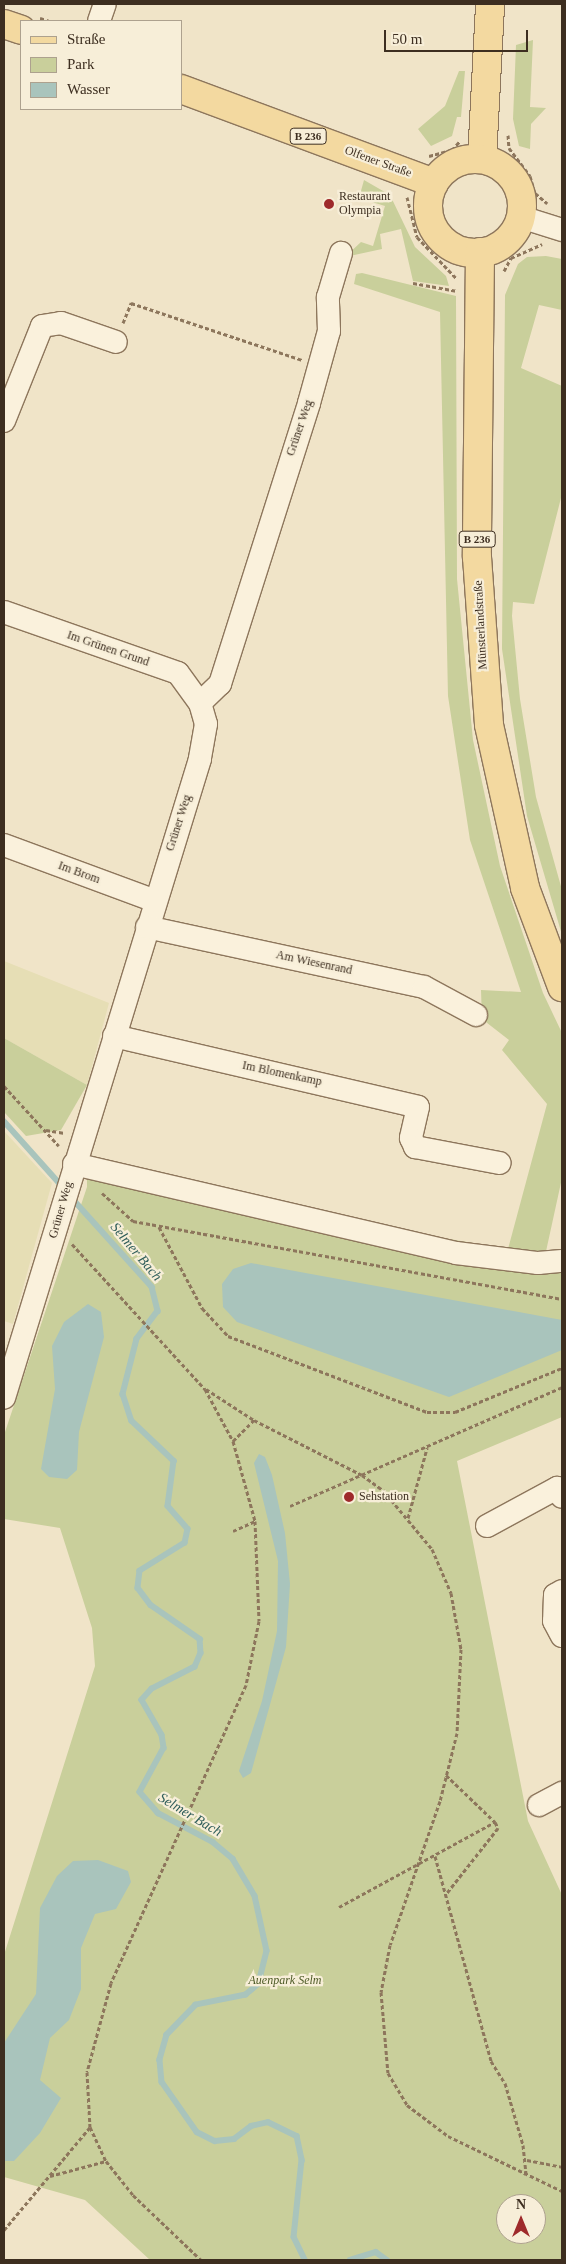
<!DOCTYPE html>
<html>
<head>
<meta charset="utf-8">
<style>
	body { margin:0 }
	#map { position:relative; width:566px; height:2264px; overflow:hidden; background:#f0e4c8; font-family:"Times New Roman",serif }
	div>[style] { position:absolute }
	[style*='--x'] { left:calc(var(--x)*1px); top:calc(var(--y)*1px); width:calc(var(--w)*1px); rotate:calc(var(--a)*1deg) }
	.farmland>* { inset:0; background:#e6deb5 }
	.green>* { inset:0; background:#c9cf9b }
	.water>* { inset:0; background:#a9c4bc }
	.stream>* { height:5.5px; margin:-2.75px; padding:0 2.75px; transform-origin:2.75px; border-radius:2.75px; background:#a9c4bc }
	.path>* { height:3px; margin-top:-1.5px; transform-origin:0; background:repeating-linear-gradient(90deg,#8d765c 0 4px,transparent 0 6.5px) }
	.roads { filter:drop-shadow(1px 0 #8d765c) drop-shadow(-1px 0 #8d765c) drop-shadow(0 1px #8d765c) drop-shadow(0 -1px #8d765c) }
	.minor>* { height:22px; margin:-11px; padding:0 11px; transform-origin:11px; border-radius:11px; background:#faf1dc }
	.major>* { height:28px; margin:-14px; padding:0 14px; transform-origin:14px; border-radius:14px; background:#f3d9a0 }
	.major>.ring { margin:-14px; padding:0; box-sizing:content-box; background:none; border:28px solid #f3d9a0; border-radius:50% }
	.dots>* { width:14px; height:14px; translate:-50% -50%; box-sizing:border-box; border:2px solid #f7eed8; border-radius:50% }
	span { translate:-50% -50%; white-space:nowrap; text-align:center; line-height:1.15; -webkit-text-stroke:4.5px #f7eed8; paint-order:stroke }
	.shield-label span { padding:1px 4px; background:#f7eed8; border:1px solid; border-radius:4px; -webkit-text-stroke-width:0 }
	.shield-label { font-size:11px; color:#3d2e20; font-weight:700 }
	.street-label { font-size:12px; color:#3d2e20 }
	.poi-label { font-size:12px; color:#3d2e20 }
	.left { translate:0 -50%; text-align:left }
	.park-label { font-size:12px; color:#4d5a26; font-style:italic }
	.water-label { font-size:14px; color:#2f5d5a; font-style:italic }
	.frame { position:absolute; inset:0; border:5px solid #3d2e20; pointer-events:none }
	.legend { position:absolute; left:20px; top:20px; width:162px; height:90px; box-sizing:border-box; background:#f7eed8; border:1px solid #ada18e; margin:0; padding:6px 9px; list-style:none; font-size:15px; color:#3d2e20 }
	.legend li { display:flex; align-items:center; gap:10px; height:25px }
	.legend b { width:25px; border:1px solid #ada18e }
	.north { position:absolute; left:496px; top:2194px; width:50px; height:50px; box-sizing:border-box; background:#f7eed8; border:1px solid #ada18e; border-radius:50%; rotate:0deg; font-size:14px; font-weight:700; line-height:20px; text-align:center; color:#3d2e20 }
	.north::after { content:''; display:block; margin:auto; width:18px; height:22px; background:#9e2a2b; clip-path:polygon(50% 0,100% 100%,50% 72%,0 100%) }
	.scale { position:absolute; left:384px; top:30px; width:144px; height:22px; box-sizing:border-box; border:2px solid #3d2e20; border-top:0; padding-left:6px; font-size:15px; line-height:18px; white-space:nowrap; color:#3d2e20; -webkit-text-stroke:4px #f7eed8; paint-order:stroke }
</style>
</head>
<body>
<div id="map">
	<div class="farmland">
		<i style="clip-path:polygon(4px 961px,109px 1003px,87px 1085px,4px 1038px)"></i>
		<i style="clip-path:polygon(4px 1131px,52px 1183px,13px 1324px,4px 1321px)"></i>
	</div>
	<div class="green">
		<i style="clip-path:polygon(533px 40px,530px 107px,546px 108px,531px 124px,530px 149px,519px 146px,513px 119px,516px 45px)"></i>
		<i style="clip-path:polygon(459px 71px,465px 71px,461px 117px,457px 117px,452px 136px,431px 146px,418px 129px,445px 106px)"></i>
		<i style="clip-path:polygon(364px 180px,390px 195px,415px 247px,446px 276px,449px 286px,413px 281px,401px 229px,380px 234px,382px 249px,345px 257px,361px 242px,373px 246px,385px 206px,359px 198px)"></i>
		<i style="clip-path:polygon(546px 256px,562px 259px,562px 310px,539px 305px,521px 368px,562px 386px,562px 494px,534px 604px,513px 602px,512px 616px,520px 699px,536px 797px,562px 890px,562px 935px,527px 816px,502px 649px,505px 295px,518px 264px,527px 257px)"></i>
		<i style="clip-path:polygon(evenodd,362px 273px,456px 296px,457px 579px,473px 740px,500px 866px,543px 993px,562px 1033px,562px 1178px,545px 1256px,562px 1259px,562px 1417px,457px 1461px,528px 1821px,562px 1895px,562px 2260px,150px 2260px,85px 2200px,4px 2177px,4px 1955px,95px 1666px,92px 1628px,60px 1528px,4px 1519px,4px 1435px,87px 1187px,87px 1157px,350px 1222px,508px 1249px,547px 1104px,502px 1050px,509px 1040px,482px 1019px,481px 990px,521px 992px,470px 840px,448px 696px,440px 312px,354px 284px,356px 274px,362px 273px,506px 2204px,536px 2204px,536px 2234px,506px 2234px,506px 2204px)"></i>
		<i style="clip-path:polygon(4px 1038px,87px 1085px,61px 1130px,26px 1136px,4px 1112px)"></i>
	</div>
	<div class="water">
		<i style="clip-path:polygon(251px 1263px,562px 1320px,562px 1350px,449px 1397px,237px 1322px,223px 1307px,222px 1284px,233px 1269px)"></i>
		<i style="clip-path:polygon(88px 1304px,101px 1312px,104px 1337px,79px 1432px,77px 1470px,67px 1479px,49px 1477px,41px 1469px,55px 1389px,52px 1346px,64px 1322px)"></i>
		<i style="clip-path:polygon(259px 1454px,265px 1457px,272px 1475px,285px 1533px,290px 1584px,286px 1647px,251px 1773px,243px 1778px,239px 1771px,262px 1701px,277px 1631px,278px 1561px,254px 1463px)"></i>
		<i style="clip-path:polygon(98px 1860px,128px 1871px,131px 1882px,116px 1909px,95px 1914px,81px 1948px,81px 1989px,69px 2020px,50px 2038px,40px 2080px,61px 2098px,40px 2133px,14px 2161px,4px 2161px,4px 2043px,36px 1994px,40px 1908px,57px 1876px,73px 1861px)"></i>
	</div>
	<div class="stream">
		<i style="--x:4;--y:1121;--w:89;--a:48.2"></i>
		<i style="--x:72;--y:1198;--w:120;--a:48"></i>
		<i style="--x:152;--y:1287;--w:25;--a:76"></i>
		<i style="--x:158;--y:1311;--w:35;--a:127"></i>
		<i style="--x:137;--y:1339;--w:57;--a:104.3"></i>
		<i style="--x:123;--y:1394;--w:28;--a:72"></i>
		<i style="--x:132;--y:1421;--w:58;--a:43.6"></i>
		<i style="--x:174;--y:1461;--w:45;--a:97.6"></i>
		<i style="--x:168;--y:1506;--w:30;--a:49"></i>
		<i style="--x:188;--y:1529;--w:14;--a:102"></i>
		<i style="--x:185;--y:1543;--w:53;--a:148.1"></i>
		<i style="--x:140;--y:1571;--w:17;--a:97"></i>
		<i style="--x:138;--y:1588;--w:21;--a:53"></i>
		<i style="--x:151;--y:1605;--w:60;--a:34.8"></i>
		<i style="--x:200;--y:1639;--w:14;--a:86"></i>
		<i style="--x:201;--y:1653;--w:15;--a:113"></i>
		<i style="--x:195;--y:1667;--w:48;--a:152.9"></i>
		<i style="--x:152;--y:1689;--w:15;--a:132"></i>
		<i style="--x:142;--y:1700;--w:40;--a:60.3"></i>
		<i style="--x:162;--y:1735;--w:13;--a:81"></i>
		<i style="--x:164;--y:1748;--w:50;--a:118.6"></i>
		<i style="--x:140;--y:1792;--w:28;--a:49"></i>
		<i style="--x:158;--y:1813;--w:62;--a:27.8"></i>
		<i style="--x:213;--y:1842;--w:26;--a:40"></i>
		<i style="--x:233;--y:1859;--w:43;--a:59.3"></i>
		<i style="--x:255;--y:1896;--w:56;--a:77.7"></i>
		<i style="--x:267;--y:1951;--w:34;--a:104"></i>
		<i style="--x:259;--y:1984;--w:17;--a:140"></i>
		<i style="--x:246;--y:1995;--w:51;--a:168.7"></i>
		<i style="--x:196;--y:2005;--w:42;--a:134"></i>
		<i style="--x:167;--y:2035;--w:26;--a:106"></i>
		<i style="--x:160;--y:2060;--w:22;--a:85"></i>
		<i style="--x:162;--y:2082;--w:61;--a:55"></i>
		<i style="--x:197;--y:2132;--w:20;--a:27"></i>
		<i style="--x:215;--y:2141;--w:19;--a:-6"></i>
		<i style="--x:234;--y:2139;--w:21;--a:-37"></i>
		<i style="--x:251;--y:2126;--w:17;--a:-13"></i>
		<i style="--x:268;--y:2122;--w:32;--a:26"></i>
		<i style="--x:297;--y:2136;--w:25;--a:78"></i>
		<i style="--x:302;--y:2160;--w:77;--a:95.9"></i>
		<i style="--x:294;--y:2237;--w:25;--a:64"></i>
		<i style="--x:350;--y:2260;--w:27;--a:-17"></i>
		<i style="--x:376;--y:2252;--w:14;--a:36"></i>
	</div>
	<div class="path">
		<i style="--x:40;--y:18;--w:9;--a:18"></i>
		<i style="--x:508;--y:135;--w:13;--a:86"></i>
		<i style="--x:509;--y:148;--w:35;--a:53"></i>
		<i style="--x:530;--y:176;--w:18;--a:74"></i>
		<i style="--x:535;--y:193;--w:16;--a:40"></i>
		<i style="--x:429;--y:156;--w:24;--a:-15"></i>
		<i style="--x:452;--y:150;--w:11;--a:-49"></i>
		<i style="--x:407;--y:197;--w:41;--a:76"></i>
		<i style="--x:417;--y:237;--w:57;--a:46.4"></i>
		<i style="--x:504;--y:271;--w:15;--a:-62"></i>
		<i style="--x:511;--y:258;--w:34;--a:-24"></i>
		<i style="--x:413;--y:283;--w:45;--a:10.3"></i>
		<i style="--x:123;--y:323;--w:22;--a:-68"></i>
		<i style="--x:131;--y:303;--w:180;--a:18.4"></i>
		<i style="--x:4;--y:1086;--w:81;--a:47.5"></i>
		<i style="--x:46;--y:1130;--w:19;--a:9"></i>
		<i style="--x:102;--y:1193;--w:42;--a:42.1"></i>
		<i style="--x:133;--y:1221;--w:436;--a:10.3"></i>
		<i style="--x:159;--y:1227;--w:92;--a:62"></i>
		<i style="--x:202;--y:1308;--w:38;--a:47"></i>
		<i style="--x:228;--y:1336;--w:213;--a:20.9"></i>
		<i style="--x:427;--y:1412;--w:28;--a:0"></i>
		<i style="--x:455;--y:1412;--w:116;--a:-22.4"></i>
		<i style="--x:72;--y:1244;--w:197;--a:47.5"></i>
		<i style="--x:205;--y:1389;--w:59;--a:61.7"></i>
		<i style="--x:233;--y:1441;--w:83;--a:74.6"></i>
		<i style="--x:255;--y:1521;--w:100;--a:87.7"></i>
		<i style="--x:259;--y:1621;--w:65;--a:101.5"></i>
		<i style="--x:246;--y:1685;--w:327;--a:114.4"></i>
		<i style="--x:111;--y:1983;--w:92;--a:105.1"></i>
		<i style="--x:87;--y:2072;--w:55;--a:86.9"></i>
		<i style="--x:90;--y:2127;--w:38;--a:65"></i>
		<i style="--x:106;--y:2161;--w:43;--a:51.5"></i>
		<i style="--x:133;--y:2195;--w:94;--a:43.7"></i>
		<i style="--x:206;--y:1389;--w:57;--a:32.9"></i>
		<i style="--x:233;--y:1441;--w:30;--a:-45"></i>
		<i style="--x:254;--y:1420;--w:121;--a:27"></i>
		<i style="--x:362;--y:1475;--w:26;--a:36"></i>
		<i style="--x:383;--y:1490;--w:77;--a:50.3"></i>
		<i style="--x:432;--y:1549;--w:48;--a:66.6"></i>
		<i style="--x:451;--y:1593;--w:57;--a:79.9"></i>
		<i style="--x:461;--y:1649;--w:84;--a:92.7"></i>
		<i style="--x:457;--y:1733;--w:70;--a:104"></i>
		<i style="--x:440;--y:1801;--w:152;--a:109.1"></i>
		<i style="--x:390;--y:1945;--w:48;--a:100.8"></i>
		<i style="--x:381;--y:1992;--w:81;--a:85.1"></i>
		<i style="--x:388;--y:2073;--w:37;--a:59"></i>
		<i style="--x:407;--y:2105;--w:51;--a:37.1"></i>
		<i style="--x:448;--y:2136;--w:127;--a:25.8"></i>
		<i style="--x:290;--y:1506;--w:297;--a:-23.6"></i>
		<i style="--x:408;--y:1518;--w:73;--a:-74.8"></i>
		<i style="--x:233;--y:1531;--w:24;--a:-24"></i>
		<i style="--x:446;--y:1775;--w:68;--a:43.8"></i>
		<i style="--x:435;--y:1856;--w:213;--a:74.7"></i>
		<i style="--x:491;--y:2061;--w:26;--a:58"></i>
		<i style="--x:505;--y:2083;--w:65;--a:73.8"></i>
		<i style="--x:523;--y:2145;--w:31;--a:84"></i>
		<i style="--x:339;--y:1907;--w:178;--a:-28.6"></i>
		<i style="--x:495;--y:1822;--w:7;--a:63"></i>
		<i style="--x:498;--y:1828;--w:84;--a:128.2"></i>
		<i style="--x:527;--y:2160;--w:36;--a:11"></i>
		<i style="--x:50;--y:2176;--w:58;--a:-15"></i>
		<i style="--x:4;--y:2230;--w:134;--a:-50.1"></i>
	</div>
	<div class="roads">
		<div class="minor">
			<i style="--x:99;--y:21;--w:18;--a:-71"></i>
			<i style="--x:521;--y:217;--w:43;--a:17.6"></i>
			<i style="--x:4;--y:421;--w:102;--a:-68.2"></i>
			<i style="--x:42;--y:326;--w:19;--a:-9"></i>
			<i style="--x:61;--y:323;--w:58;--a:19.1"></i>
			<i style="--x:4;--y:612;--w:184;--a:19.3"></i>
			<i style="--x:178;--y:673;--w:37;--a:54"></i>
			<i style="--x:200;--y:703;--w:22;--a:74"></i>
			<i style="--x:206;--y:724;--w:36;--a:100"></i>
			<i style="--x:200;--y:759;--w:668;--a:107.05"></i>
			<i style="--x:200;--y:703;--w:28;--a:-44"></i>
			<i style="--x:220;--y:684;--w:295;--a:-72.4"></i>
			<i style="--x:309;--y:403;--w:75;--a:-74.5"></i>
			<i style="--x:329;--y:331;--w:34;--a:-92"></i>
			<i style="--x:328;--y:297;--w:46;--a:-73.5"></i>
			<i style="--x:4;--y:845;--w:161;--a:20.3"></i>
			<i style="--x:147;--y:927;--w:283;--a:12.2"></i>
			<i style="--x:424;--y:987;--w:59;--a:28.3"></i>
			<i style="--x:114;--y:1036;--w:312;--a:13.1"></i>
			<i style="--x:418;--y:1107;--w:32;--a:103"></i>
			<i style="--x:411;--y:1138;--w:10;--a:66"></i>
			<i style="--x:415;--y:1147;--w:86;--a:10.7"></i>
			<i style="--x:74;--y:1164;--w:392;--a:13.1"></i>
			<i style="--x:456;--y:1253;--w:83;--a:7"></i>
			<i style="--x:538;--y:1263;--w:24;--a:-5"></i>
			<i style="--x:487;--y:1526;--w:80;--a:-28.5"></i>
			<i style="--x:557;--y:1488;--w:10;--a:61"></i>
			<i style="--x:562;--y:1591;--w:8;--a:150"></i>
			<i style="--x:555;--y:1595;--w:26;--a:92"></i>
			<i style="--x:554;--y:1621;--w:17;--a:62"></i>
			<i style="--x:539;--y:1805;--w:26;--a:-28"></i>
		</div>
		<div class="major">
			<i style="--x:4;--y:24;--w:18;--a:19"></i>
			<i style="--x:181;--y:89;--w:270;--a:20.4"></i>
			<i style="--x:482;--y:159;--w:155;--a:-87"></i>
			<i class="ring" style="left:428px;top:159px;width:66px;height:66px"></i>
			<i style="--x:480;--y:252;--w:305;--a:90.6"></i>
			<i style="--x:477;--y:557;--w:168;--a:85.9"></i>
			<i style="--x:489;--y:725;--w:167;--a:77.5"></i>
			<i style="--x:525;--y:888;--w:106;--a:69.5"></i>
		</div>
	</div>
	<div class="dots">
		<i style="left:329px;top:204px;background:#9e2a2b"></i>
		<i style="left:349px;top:1497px;background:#9e2a2b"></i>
	</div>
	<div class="shield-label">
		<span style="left:308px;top:136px">B 236</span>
		<span style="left:477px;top:539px">B 236</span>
	</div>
	<div class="street-label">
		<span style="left:378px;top:162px;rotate:20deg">Olfener Straße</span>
		<span style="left:300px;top:428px;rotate:-71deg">Grüner Weg</span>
		<span style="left:481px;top:625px;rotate:-93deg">Münsterlandstraße</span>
		<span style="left:108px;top:649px;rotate:19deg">Im Grünen Grund</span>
		<span style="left:179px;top:823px;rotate:-72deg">Grüner Weg</span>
		<span style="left:79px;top:873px;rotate:20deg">Im Brom</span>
		<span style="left:314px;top:963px;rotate:12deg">Am Wiesenrand</span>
		<span style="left:282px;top:1074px;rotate:12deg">Im Blomenkamp</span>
		<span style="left:61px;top:1210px;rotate:-74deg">Grüner Weg</span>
	</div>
	<div class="poi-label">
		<span class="left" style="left:339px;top:204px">Restaurant<br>Olympia</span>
		<span class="left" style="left:359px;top:1497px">Sehstation</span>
	</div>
	<div class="park-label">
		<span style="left:285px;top:1981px">Auenpark Selm</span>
	</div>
	<div class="water-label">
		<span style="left:136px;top:1252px;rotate:50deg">Selmer Bach</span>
		<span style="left:190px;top:1815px;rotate:31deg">Selmer Bach</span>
	</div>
	<div class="frame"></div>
	<ul class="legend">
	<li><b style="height:6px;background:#f3d9a0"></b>Straße</li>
	<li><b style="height:14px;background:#c9cf9b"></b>Park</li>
	<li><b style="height:14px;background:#a9c4bc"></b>Wasser</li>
	</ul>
	<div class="north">N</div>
	<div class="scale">50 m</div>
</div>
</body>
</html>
